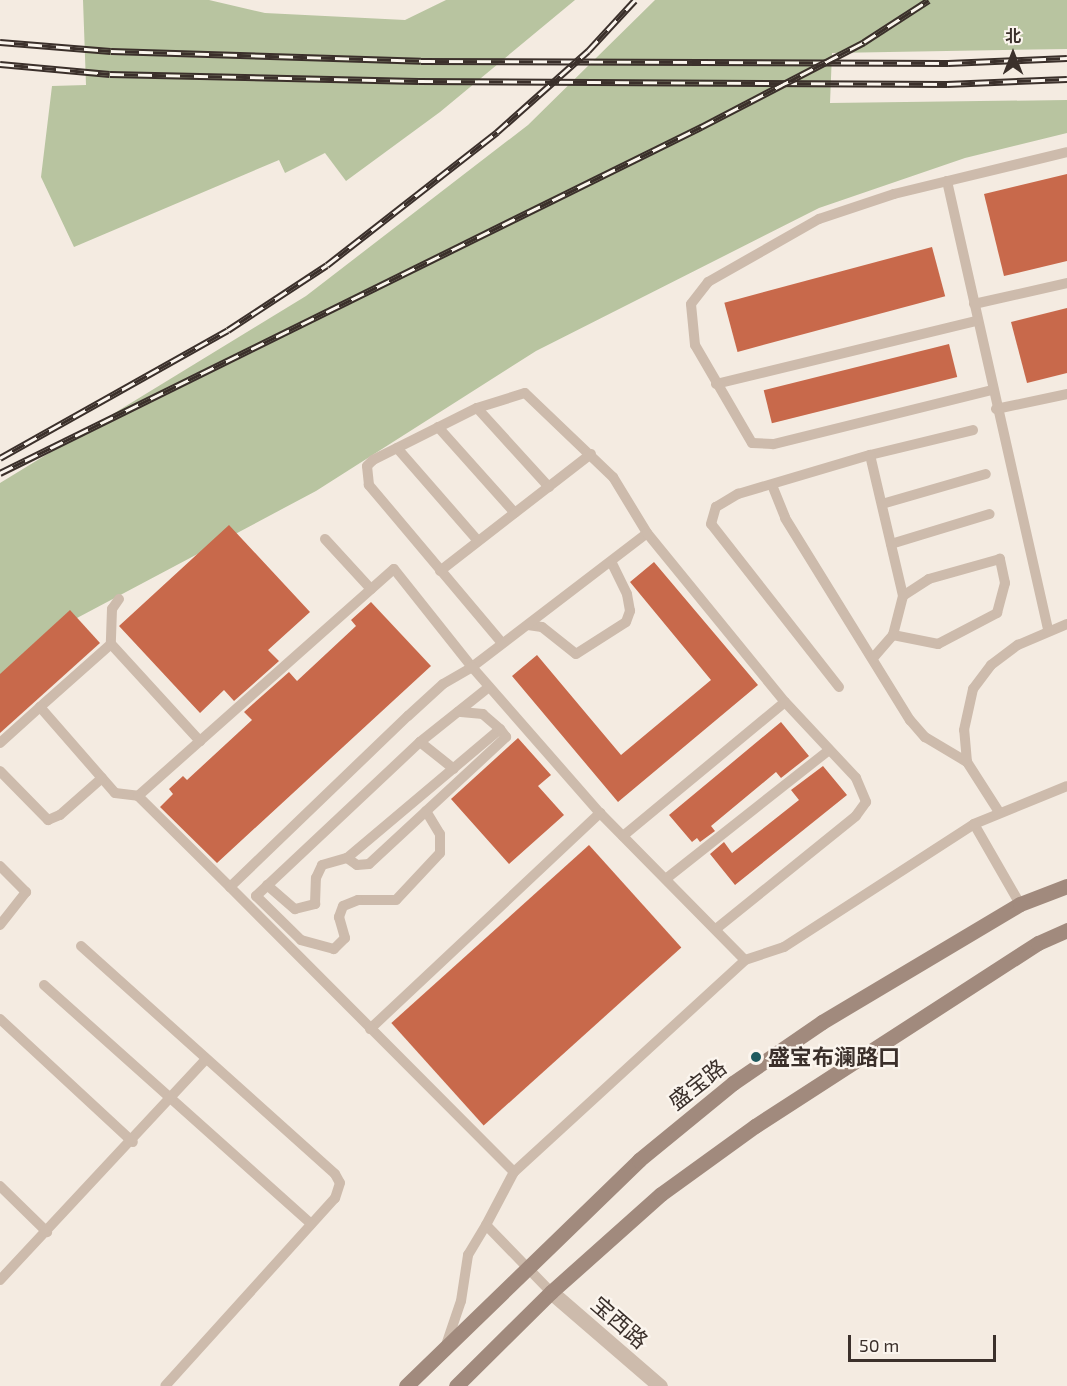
<!DOCTYPE html>
<html>
<head>
<meta charset="utf-8">
<style>
	body { margin:0 }
	#map { position:relative; width:1067px; height:1386px; overflow:hidden; background:#f4ebe1; font-family:"Exo 2","Noto Sans SC",sans-serif }
	div>[style] { position:absolute }
	[style*='--x'] { left:calc(var(--x)*1px); top:calc(var(--y)*1px); width:calc(var(--w)*1px); rotate:calc(var(--a)*1deg) }
	.green>* { inset:0; background:#b8c4a0 }
	.building>* { inset:0; background:#c8694b; transform-origin:0 0 }
	.service>* { height:10px; margin:-5px; padding:0 5px; transform-origin:5px; border-radius:5px; background:#cdbbac }
	.minor>* { height:15px; margin:-7.5px; padding:0 7.5px; transform-origin:7.5px; border-radius:7.5px; background:#cdbbac }
	.secondary>* { height:15px; margin:-7.5px; padding:0 7.5px; transform-origin:7.5px; border-radius:7.5px; background:#a18a7d }
	.rail>* { height:7px; margin-top:-3.5px; transform-origin:0; background:repeating-linear-gradient(90deg,#fbf5ee 0 14px,#3b302b 0 28px); box-sizing:border-box; border-block:2px solid #3b302b }
	.dots>* { width:16px; height:16px; translate:-50% -50%; box-sizing:border-box; border:3px solid #fbf5ee; border-radius:50% }
	span { translate:-50% -50%; white-space:nowrap; text-align:center; line-height:1.15; -webkit-text-stroke:4.5px #fbf5ee; paint-order:stroke }
	.poi-label { font-size:22px; color:#3b302b; font-weight:700 }
	.left { translate:0 -50%; text-align:left }
	.street-label { font-size:22px; color:#3b302b }
	.north { position:absolute; left:983px; top:24px; width:60px; height:60px; -webkit-text-stroke:4px #fbf5ee; paint-order:stroke; rotate:0deg; font-size:16px; font-weight:700; line-height:24px; text-align:center; color:#3b302b }
	.north::after { content:''; display:block; margin:auto; width:21px; height:27px; background:#3b302b; clip-path:polygon(50% 0,100% 100%,50% 72%,0 100%) }
	.scale { position:absolute; left:848px; top:1335px; width:148px; height:27px; box-sizing:border-box; border:3px solid #3b302b; border-top:0; padding-left:8px; font-size:18px; line-height:21px; white-space:nowrap; color:#3b302b; -webkit-text-stroke:4px #fbf5ee; paint-order:stroke }
</style>
</head>
<body>
<div id="map">
	<div class="green">
		<i style="clip-path:polygon(83px 0,209px 0,265px 13px,405px 20px,446px 0,575px 0,440px 112px,346px 181px,325px 153px,285px 173px,279px 160px,74px 247px,41px 177px,52px 86px,86px 85px)"></i>
		<i style="clip-path:polygon(655px 0,1067px 0,1067px 49px,832px 53px,830px 103px,1067px 100px,1067px 133px,965px 158px,819px 208px,536px 351px,316px 491px,77px 618px,0 689px,0 483px,306px 296px,528px 125px)"></i>
	</div>
	<div class="building">
		<i style="clip-path:polygon(1067px 174px,1067px 261px,1004px 276px,984px 194px)"></i>
		<i style="left:932px;top:247px;width:51px;height:215px;rotate:75deg"></i>
		<i style="clip-path:polygon(1067px 308px,1067px 373px,1027px 383px,1011px 322px)"></i>
		<i style="left:949px;top:344px;width:34px;height:191px;rotate:76deg"></i>
		<i style="clip-path:polygon(229px 525px,310px 612px,268px 650px,279px 661px,234px 701px,224px 690px,200px 713px,119px 626px)"></i>
		<i style="clip-path:polygon(654px 562px,758px 685px,618px 802px,512px 676px,537px 655px,621px 755px,711px 680px,630px 582px)"></i>
		<i style="clip-path:polygon(371px 602px,431px 666px,217px 863px,160px 807px,173px 794px,169px 789px,183px 776px,187px 780px,252px 720px,244px 712px,289px 672px,297px 681px,356px 626px,351px 620px)"></i>
		<i style="clip-path:polygon(70px 610px,100px 643px,0 733px,0 674px)"></i>
		<i style="clip-path:polygon(781px 722px,809px 756px,781px 778px,776px 772px,711px 826px,715px 831px,700px 842px,697px 838px,692px 842px,669px 815px)"></i>
		<i style="clip-path:polygon(518px 738px,551px 775px,538px 786px,564px 815px,509px 864px,451px 799px)"></i>
		<i style="clip-path:polygon(823px 766px,847px 795px,735px 885px,710px 854px,724px 842px,732px 853px,799px 800px,791px 790px)"></i>
		<i style="left:589px;top:845px;width:138px;height:266px;rotate:48deg"></i>
	</div>
	<div class="service">
		<i style="--x:947;--y:181;--w:460;--a:77.3"></i>
		<i style="--x:974;--y:304;--w:95;--a:-12.7"></i>
		<i style="--x:716;--y:384;--w:268;--a:-13.6"></i>
		<i style="--x:992;--y:390;--w:226;--a:166.1"></i>
		<i style="--x:773;--y:444;--w:21;--a:-177"></i>
		<i style="--x:752;--y:443;--w:113;--a:-120.2"></i>
		<i style="--x:695;--y:345;--w:41;--a:-95.6"></i>
		<i style="--x:691;--y:304;--w:28;--a:-52"></i>
		<i style="--x:708;--y:282;--w:128;--a:-29.6"></i>
		<i style="--x:819;--y:219;--w:79;--a:-18.4"></i>
		<i style="--x:894;--y:194;--w:178;--a:-13.6"></i>
		<i style="--x:477;--y:408;--w:107;--a:47.7"></i>
		<i style="--x:996;--y:409;--w:73;--a:-11.9"></i>
		<i style="--x:438;--y:427;--w:115;--a:48.2"></i>
		<i style="--x:397;--y:448;--w:123;--a:48.9"></i>
		<i style="--x:870;--y:455;--w:106;--a:-13.6"></i>
		<i style="--x:772;--y:485;--w:35;--a:68"></i>
		<i style="--x:785;--y:518;--w:238;--a:58.3"></i>
		<i style="--x:910;--y:720;--w:23;--a:49"></i>
		<i style="--x:925;--y:737;--w:49;--a:30.8"></i>
		<i style="--x:882;--y:504;--w:108;--a:-16.1"></i>
		<i style="--x:325;--y:539;--w:68;--a:47.4"></i>
		<i style="--x:891;--y:544;--w:103;--a:-16.9"></i>
		<i style="--x:440;--y:571;--w:191;--a:-37.8"></i>
		<i style="--x:119;--y:599;--w:12;--a:125"></i>
		<i style="--x:112;--y:609;--w:35;--a:92"></i>
		<i style="--x:111;--y:644;--w:95;--a:138.4"></i>
		<i style="--x:40;--y:707;--w:114;--a:48.9"></i>
		<i style="--x:115;--y:793;--w:23;--a:7"></i>
		<i style="--x:528;--y:625;--w:14;--a:8"></i>
		<i style="--x:542;--y:627;--w:43;--a:38.5"></i>
		<i style="--x:576;--y:654;--w:59;--a:-32.6"></i>
		<i style="--x:626;--y:622;--w:12;--a:-70"></i>
		<i style="--x:630;--y:611;--w:17;--a:-100"></i>
		<i style="--x:627;--y:594;--w:34;--a:-116"></i>
		<i style="--x:893;--y:635;--w:46;--a:11.3"></i>
		<i style="--x:938;--y:644;--w:67;--a:-27.7"></i>
		<i style="--x:997;--y:613;--w:31;--a:-75"></i>
		<i style="--x:1005;--y:583;--w:25;--a:-102"></i>
		<i style="--x:1000;--y:559;--w:74;--a:164.3"></i>
		<i style="--x:929;--y:579;--w:31;--a:147"></i>
		<i style="--x:502;--y:643;--w:207;--a:-130.1"></i>
		<i style="--x:369;--y:485;--w:19;--a:-96"></i>
		<i style="--x:367;--y:466;--w:8;--a:-45"></i>
		<i style="--x:373;--y:460;--w:116;--a:-26.6"></i>
		<i style="--x:477;--y:408;--w:50;--a:-17.4"></i>
		<i style="--x:525;--y:393;--w:122;--a:43.7"></i>
		<i style="--x:613;--y:477;--w:66;--a:58.7"></i>
		<i style="--x:111;--y:644;--w:132;--a:47.5"></i>
		<i style="--x:839;--y:687;--w:207;--a:-128.1"></i>
		<i style="--x:711;--y:524;--w:18;--a:-74"></i>
		<i style="--x:716;--y:507;--w:26;--a:-31"></i>
		<i style="--x:738;--y:494;--w:138;--a:-16.5"></i>
		<i style="--x:870;--y:455;--w:145;--a:76.8"></i>
		<i style="--x:903;--y:596;--w:40;--a:104.4"></i>
		<i style="--x:893;--y:635;--w:29;--a:131"></i>
		<i style="--x:420;--y:742;--w:43;--a:38.5"></i>
		<i style="--x:0;--y:743;--w:54;--a:-42"></i>
		<i style="--x:0;--y:771;--w:69;--a:45.6"></i>
		<i style="--x:48;--y:820;--w:13;--a:-23"></i>
		<i style="--x:60;--y:815;--w:56;--a:-41.4"></i>
		<i style="--x:426;--y:811;--w:27;--a:59"></i>
		<i style="--x:440;--y:834;--w:19;--a:90"></i>
		<i style="--x:440;--y:853;--w:64;--a:133.1"></i>
		<i style="--x:396;--y:900;--w:38;--a:180"></i>
		<i style="--x:358;--y:900;--w:16;--a:158"></i>
		<i style="--x:343;--y:906;--w:12;--a:110"></i>
		<i style="--x:339;--y:917;--w:22;--a:74"></i>
		<i style="--x:345;--y:938;--w:16;--a:135"></i>
		<i style="--x:334;--y:949;--w:34;--a:-165"></i>
		<i style="--x:301;--y:940;--w:63;--a:-135.6"></i>
		<i style="--x:256;--y:896;--w:225;--a:-43.2"></i>
		<i style="--x:420;--y:742;--w:88;--a:-38.6"></i>
		<i style="--x:999;--y:812;--w:59;--a:-122.6"></i>
		<i style="--x:967;--y:762;--w:32;--a:-95"></i>
		<i style="--x:964;--y:730;--w:42;--a:-77.6"></i>
		<i style="--x:973;--y:689;--w:30;--a:-53"></i>
		<i style="--x:991;--y:665;--w:34;--a:-37"></i>
		<i style="--x:1018;--y:645;--w:53;--a:-23.2"></i>
		<i style="--x:974;--y:824;--w:92;--a:60.1"></i>
		<i style="--x:623;--y:836;--w:210;--a:-39.6"></i>
		<i style="--x:347;--y:858;--w:12;--a:35"></i>
		<i style="--x:357;--y:865;--w:12;--a:-5"></i>
		<i style="--x:369;--y:864;--w:187;--a:-42.8"></i>
		<i style="--x:506;--y:737;--w:10;--a:-127"></i>
		<i style="--x:0;--y:866;--w:37;--a:45"></i>
		<i style="--x:26;--y:892;--w:42;--a:128.2"></i>
		<i style="--x:667;--y:878;--w:206;--a:-38.3"></i>
		<i style="--x:267;--y:885;--w:37;--a:41"></i>
		<i style="--x:295;--y:909;--w:21;--a:-14"></i>
		<i style="--x:315;--y:904;--w:26;--a:-88"></i>
		<i style="--x:316;--y:878;--w:14;--a:-65"></i>
		<i style="--x:322;--y:865;--w:26;--a:-16"></i>
		<i style="--x:347;--y:858;--w:200;--a:-40.1"></i>
		<i style="--x:500;--y:729;--w:23;--a:-139"></i>
		<i style="--x:483;--y:714;--w:25;--a:-175"></i>
		<i style="--x:230;--y:887;--w:129;--a:-135.3"></i>
		<i style="--x:138;--y:796;--w:342;--a:-41.6"></i>
		<i style="--x:394;--y:569;--w:125;--a:51.5"></i>
		<i style="--x:472;--y:667;--w:220;--a:-37.4"></i>
		<i style="--x:647;--y:533;--w:218;--a:50.8"></i>
		<i style="--x:785;--y:702;--w:104;--a:46.9"></i>
		<i style="--x:856;--y:778;--w:26;--a:67"></i>
		<i style="--x:866;--y:802;--w:17;--a:126"></i>
		<i style="--x:856;--y:816;--w:179;--a:141.1"></i>
		<i style="--x:81;--y:946;--w:341;--a:41.9"></i>
		<i style="--x:335;--y:1174;--w:10;--a:61"></i>
		<i style="--x:340;--y:1183;--w:16;--a:108"></i>
		<i style="--x:335;--y:1198;--w:253;--a:132.1"></i>
		<i style="--x:44;--y:985;--w:358;--a:41.8"></i>
		<i style="--x:0;--y:1019;--w:181;--a:42.8"></i>
		<i style="--x:370;--y:1029;--w:316;--a:-43.2"></i>
		<i style="--x:514;--y:1172;--w:402;--a:-134.9"></i>
		<i style="--x:230;--y:887;--w:247;--a:-43.9"></i>
		<i style="--x:408;--y:716;--w:47;--a:-42.4"></i>
		<i style="--x:443;--y:684;--w:34;--a:-30"></i>
		<i style="--x:472;--y:667;--w:194;--a:48.8"></i>
		<i style="--x:600;--y:813;--w:206;--a:45.4"></i>
		<i style="--x:0;--y:1186;--w:66;--a:44.4"></i>
		<i style="--x:0;--y:1280;--w:302;--a:-47"></i>
		<i style="--x:551;--y:1292;--w:93;--a:-134.1"></i>
		<i style="--x:486;--y:1225;--w:60;--a:-62.2"></i>
		<i style="--x:514;--y:1172;--w:314;--a:-42.5"></i>
		<i style="--x:745;--y:960;--w:41;--a:-18.4"></i>
		<i style="--x:784;--y:947;--w:226;--a:-32.9"></i>
		<i style="--x:974;--y:824;--w:100;--a:-22.2"></i>
		<i style="--x:446;--y:1345;--w:46;--a:-71.2"></i>
		<i style="--x:461;--y:1301;--w:47;--a:-81.3"></i>
		<i style="--x:468;--y:1255;--w:35;--a:-59"></i>
	</div>
	<div class="minor">
		<i style="--x:551;--y:1292;--w:144;--a:40.8"></i>
	</div>
	<div class="secondary">
		<i style="--x:406;--y:1386;--w:325;--a:-44.1"></i>
		<i style="--x:639;--y:1160;--w:122;--a:-39.3"></i>
		<i style="--x:733;--y:1083;--w:108;--a:-34.4"></i>
		<i style="--x:822;--y:1022;--w:230;--a:-30.8"></i>
		<i style="--x:1020;--y:904;--w:50;--a:-21"></i>
		<i style="--x:456;--y:1386;--w:134;--a:-44.7"></i>
		<i style="--x:551;--y:1292;--w:147;--a:-41.7"></i>
		<i style="--x:661;--y:1194;--w:116;--a:-35.9"></i>
		<i style="--x:755;--y:1126;--w:337;--a:-32.9"></i>
		<i style="--x:1038;--y:943;--w:32;--a:-24"></i>
	</div>
	<div class="rail">
		<i style="--x:0;--y:42;--w:111;--a:4.6"></i>
		<i style="--x:111;--y:51;--w:310;--a:1.8"></i>
		<i style="--x:421;--y:61;--w:527;--a:0.22"></i>
		<i style="--x:948;--y:63;--w:119;--a:-2.4"></i>
		<i style="--x:0;--y:64;--w:110;--a:5.2"></i>
		<i style="--x:110;--y:74;--w:309;--a:1.3"></i>
		<i style="--x:419;--y:81;--w:528;--a:0.33"></i>
		<i style="--x:947;--y:84;--w:120;--a:-2.4"></i>
		<i style="--x:0;--y:458;--w:261;--a:-29.3"></i>
		<i style="--x:228;--y:330;--w:118;--a:-33.3"></i>
		<i style="--x:327;--y:265;--w:216;--a:-38"></i>
		<i style="--x:497;--y:132;--w:122;--a:-41.7"></i>
		<i style="--x:588;--y:51;--w:69;--a:-47.3"></i>
		<i style="--x:0;--y:473;--w:782;--a:-26.27"></i>
		<i style="--x:701;--y:127;--w:184;--a:-27.5"></i>
		<i style="--x:864;--y:42;--w:77;--a:-32.9"></i>
	</div>
	<div class="dots">
		<i style="left:756px;top:1057px;background:#1f5a5e"></i>
	</div>
	<div class="poi-label">
		<span class="left" style="left:768px;top:1057px">盛宝布澜路口</span>
	</div>
	<div class="street-label">
		<span style="left:697px;top:1084px;rotate:-38deg">盛宝路</span>
		<span style="left:620px;top:1322px;rotate:41deg">宝西路</span>
	</div>
	<div class="north">北</div>
	<div class="scale">50 m</div>
</div>
</body>
</html>
